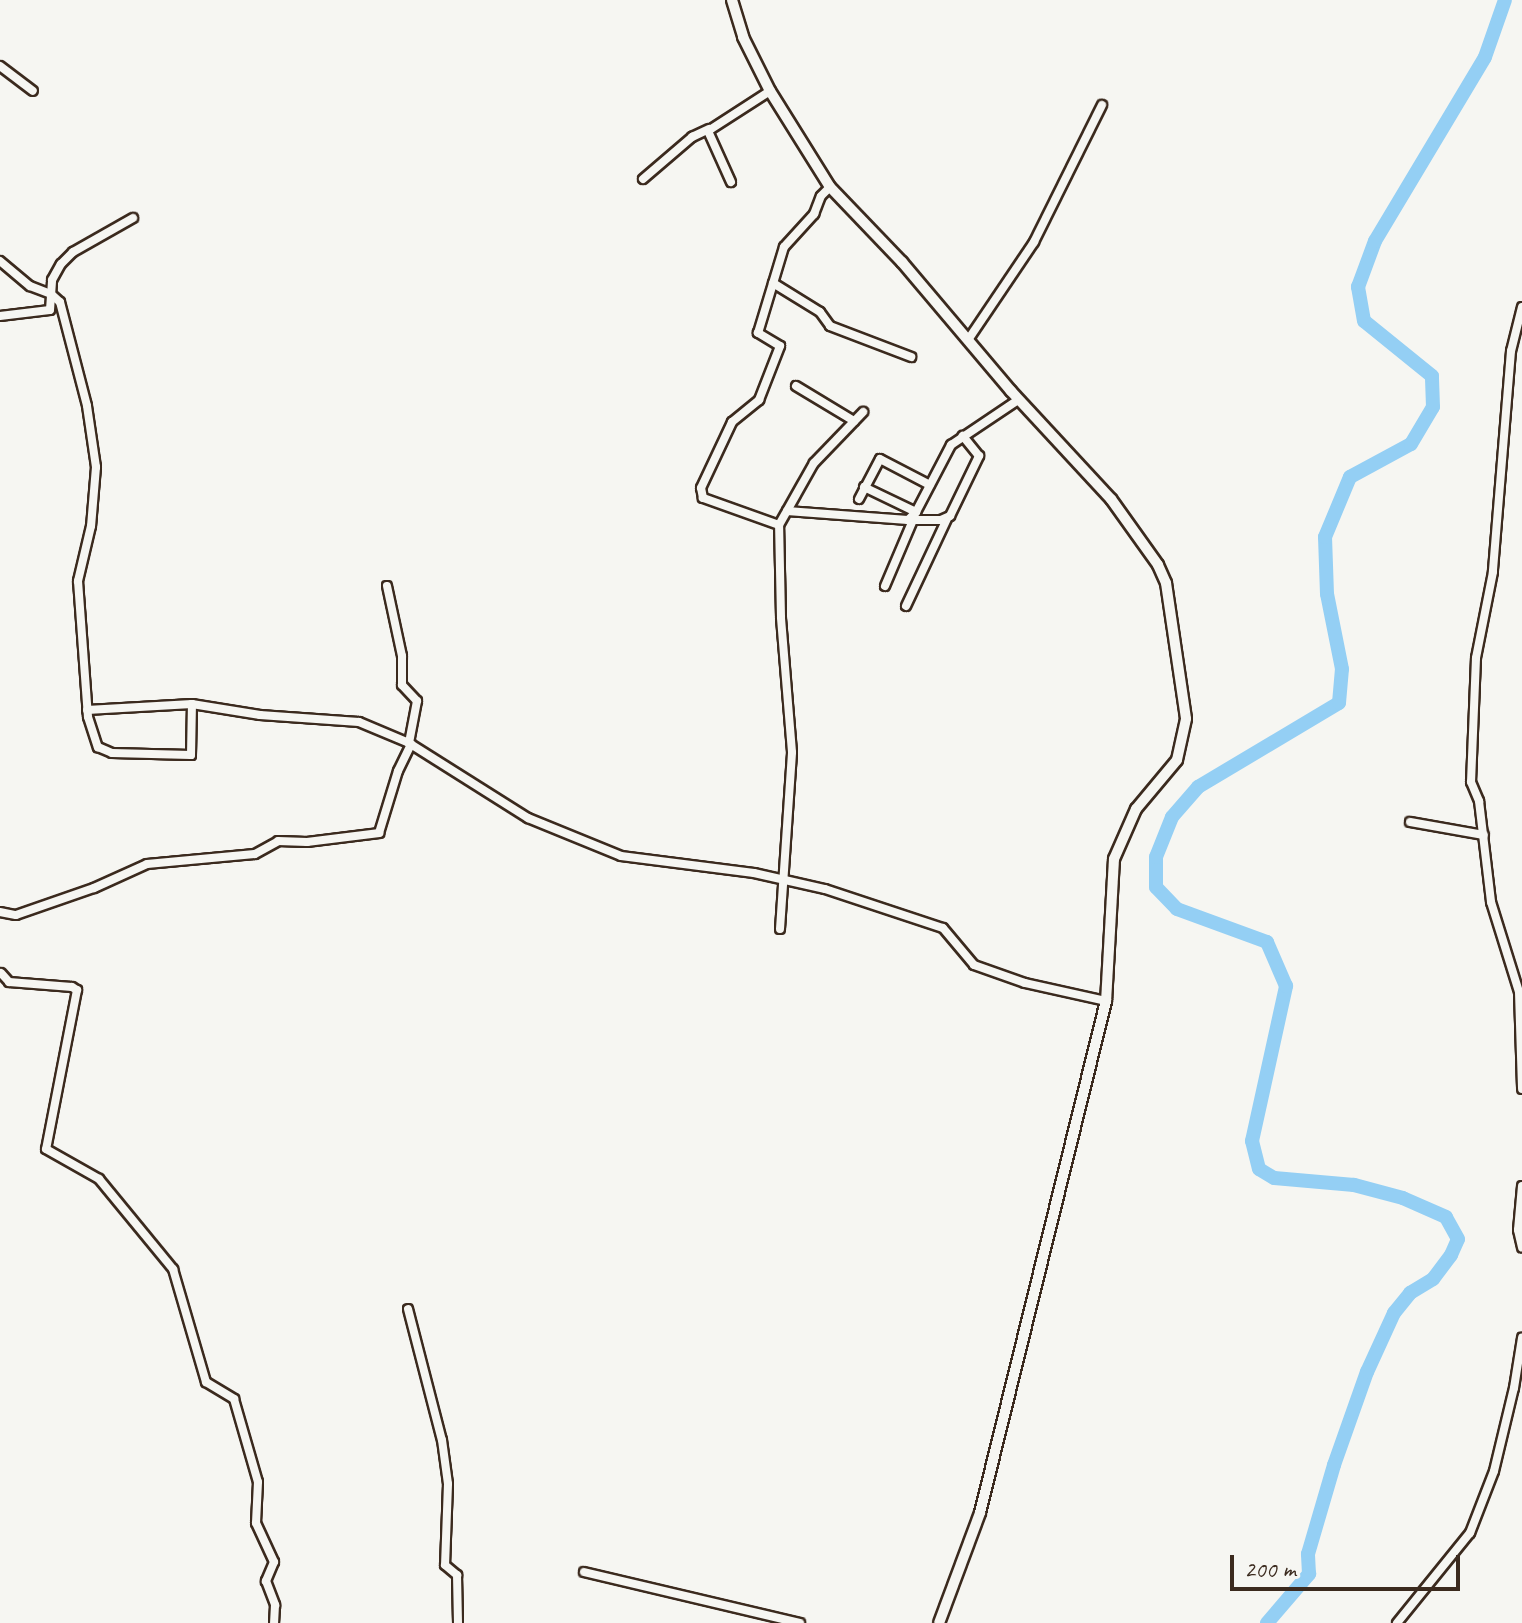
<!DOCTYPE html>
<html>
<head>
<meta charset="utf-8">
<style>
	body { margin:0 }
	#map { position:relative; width:1522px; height:1623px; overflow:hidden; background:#f6f6f2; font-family:Caveat,sans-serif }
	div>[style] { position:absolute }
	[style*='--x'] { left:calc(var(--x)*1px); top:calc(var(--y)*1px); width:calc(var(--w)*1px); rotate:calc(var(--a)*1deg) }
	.river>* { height:14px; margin:-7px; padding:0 7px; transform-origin:7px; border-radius:7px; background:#94cff4 }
	.roads { filter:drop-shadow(2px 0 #3b2a1e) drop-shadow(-2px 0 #3b2a1e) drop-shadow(0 2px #3b2a1e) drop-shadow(0 -2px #3b2a1e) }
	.minor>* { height:8px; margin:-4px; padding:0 4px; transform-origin:4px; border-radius:4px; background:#f6f6f2 }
	.tertiary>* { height:10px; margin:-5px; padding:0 5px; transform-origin:5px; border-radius:5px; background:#f6f6f2 }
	span { translate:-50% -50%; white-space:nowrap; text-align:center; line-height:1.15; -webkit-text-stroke:8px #f6f6f2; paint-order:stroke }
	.scale { position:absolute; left:1230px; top:1555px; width:230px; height:36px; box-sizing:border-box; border:4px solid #3b2a1e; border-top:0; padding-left:10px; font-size:24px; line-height:28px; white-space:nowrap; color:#3b2a1e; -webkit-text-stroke:6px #f6f6f2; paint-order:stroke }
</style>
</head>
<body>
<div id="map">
	<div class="river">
		<i style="--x:1267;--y:1623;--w:65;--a:-49.4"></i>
		<i style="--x:1309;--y:1574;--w:20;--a:-93"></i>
		<i style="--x:1308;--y:1554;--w:93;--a:-73.7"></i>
		<i style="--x:1334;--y:1465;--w:99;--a:-70.5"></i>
		<i style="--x:1367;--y:1372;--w:65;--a:-65.4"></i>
		<i style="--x:1394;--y:1313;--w:26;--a:-51"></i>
		<i style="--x:1410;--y:1293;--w:27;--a:-31"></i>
		<i style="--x:1433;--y:1279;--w:30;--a:-53"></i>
		<i style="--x:1451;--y:1255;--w:17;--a:-66"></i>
		<i style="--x:1458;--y:1239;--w:25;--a:-119"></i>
		<i style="--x:1446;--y:1217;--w:47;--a:-156.2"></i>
		<i style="--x:1403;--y:1198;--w:51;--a:-165.1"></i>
		<i style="--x:1354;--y:1185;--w:80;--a:-175"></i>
		<i style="--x:1274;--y:1178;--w:17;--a:-149"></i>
		<i style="--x:1259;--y:1169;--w:29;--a:-104"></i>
		<i style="--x:1252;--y:1141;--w:159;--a:-77.6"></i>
		<i style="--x:1286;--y:986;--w:48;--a:-113.4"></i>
		<i style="--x:1267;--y:942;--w:96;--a:-159.9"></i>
		<i style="--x:1177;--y:909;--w:30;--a:-134"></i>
		<i style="--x:1156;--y:887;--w:30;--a:-90"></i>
		<i style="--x:1156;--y:857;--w:43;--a:-68.2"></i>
		<i style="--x:1172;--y:817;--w:40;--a:-49"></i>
		<i style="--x:1198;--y:787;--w:164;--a:-30.8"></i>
		<i style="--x:1339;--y:703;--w:34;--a:-85"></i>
		<i style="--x:1342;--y:669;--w:76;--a:-101.3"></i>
		<i style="--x:1327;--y:594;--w:57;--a:-92"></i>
		<i style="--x:1325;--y:537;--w:65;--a:-67.4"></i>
		<i style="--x:1350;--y:477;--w:69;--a:-28.4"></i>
		<i style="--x:1411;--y:444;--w:43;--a:-59.3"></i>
		<i style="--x:1433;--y:407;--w:31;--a:-92"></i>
		<i style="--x:1432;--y:376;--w:87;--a:-141"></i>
		<i style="--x:1364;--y:321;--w:35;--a:-100"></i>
		<i style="--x:1358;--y:287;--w:49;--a:-69.7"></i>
		<i style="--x:1375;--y:241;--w:214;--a:-59.1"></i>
		<i style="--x:1485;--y:57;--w:60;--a:-70.7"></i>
	</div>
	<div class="roads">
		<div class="minor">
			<i style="--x:0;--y:66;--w:41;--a:37.1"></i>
			<i style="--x:643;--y:179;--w:65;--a:-40.6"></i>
			<i style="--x:692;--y:137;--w:19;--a:-25"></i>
			<i style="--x:731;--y:182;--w:56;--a:-114.3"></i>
			<i style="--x:708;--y:131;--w:74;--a:-32.8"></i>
			<i style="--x:0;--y:261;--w:39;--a:40"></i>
			<i style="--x:30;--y:286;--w:22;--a:21"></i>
			<i style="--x:51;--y:294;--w:12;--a:42"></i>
			<i style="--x:60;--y:302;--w:107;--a:75.4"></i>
			<i style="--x:87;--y:406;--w:62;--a:81.6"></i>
			<i style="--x:96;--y:467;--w:59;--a:94.8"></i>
			<i style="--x:91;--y:526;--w:57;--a:103.3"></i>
			<i style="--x:78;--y:581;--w:136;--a:85.8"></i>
			<i style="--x:88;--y:717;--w:32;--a:72"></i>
			<i style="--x:98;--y:747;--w:15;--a:23"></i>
			<i style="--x:112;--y:753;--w:79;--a:1.5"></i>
			<i style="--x:191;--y:755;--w:51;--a:-88.9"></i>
			<i style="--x:192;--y:704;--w:69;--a:9.2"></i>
			<i style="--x:260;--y:715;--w:99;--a:4"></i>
			<i style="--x:359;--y:722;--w:54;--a:22.8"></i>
			<i style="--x:409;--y:743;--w:141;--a:32.2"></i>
			<i style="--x:528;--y:818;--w:100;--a:22.2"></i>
			<i style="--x:621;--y:856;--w:134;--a:7.3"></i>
			<i style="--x:754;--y:873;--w:73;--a:12.7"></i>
			<i style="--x:825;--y:889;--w:124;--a:18.3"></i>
			<i style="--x:943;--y:928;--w:48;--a:50"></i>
			<i style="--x:974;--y:965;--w:54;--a:19.4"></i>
			<i style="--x:1025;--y:983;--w:83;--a:12.5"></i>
			<i style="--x:773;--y:283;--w:55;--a:31.7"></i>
			<i style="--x:820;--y:312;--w:17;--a:54"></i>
			<i style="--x:830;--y:326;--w:87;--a:20.9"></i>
			<i style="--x:1522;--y:307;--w:45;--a:104"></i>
			<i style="--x:1511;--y:351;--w:222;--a:94.7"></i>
			<i style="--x:1493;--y:572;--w:88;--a:101.2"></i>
			<i style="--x:1476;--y:658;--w:124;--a:92.3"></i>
			<i style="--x:1471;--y:782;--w:21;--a:67"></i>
			<i style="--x:1479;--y:801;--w:102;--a:83.2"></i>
			<i style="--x:1491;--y:902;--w:94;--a:72.7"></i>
			<i style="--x:1519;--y:992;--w:97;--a:88.2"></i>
			<i style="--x:0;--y:316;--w:50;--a:-6.8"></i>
			<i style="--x:50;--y:310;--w:30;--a:-86"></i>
			<i style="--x:52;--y:280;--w:18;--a:-61"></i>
			<i style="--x:61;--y:264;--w:17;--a:-45"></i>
			<i style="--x:73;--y:252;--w:69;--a:-29.5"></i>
			<i style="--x:968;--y:340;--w:118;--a:-56"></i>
			<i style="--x:1034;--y:242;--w:153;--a:-63.6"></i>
			<i style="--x:796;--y:386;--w:68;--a:31.1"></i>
			<i style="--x:864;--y:487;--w:58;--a:25.7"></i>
			<i style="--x:859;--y:499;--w:45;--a:-62.3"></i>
			<i style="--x:880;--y:459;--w:56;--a:27.5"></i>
			<i style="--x:787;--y:511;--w:121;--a:4.3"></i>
			<i style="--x:908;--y:520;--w:11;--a:-45"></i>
			<i style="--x:916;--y:512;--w:76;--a:-62.4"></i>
			<i style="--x:951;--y:445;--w:81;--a:-33.9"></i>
			<i style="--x:908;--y:520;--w:33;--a:0"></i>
			<i style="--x:941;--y:520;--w:10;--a:-24"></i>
			<i style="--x:950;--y:516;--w:67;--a:-64.2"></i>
			<i style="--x:979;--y:456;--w:26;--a:-129"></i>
			<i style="--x:779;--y:525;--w:81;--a:-160.4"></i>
			<i style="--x:703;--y:498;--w:10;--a:-101"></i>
			<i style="--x:701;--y:488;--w:73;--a:-64.8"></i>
			<i style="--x:732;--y:422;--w:35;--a:-39"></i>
			<i style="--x:759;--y:400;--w:58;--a:-68.7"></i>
			<i style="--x:780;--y:346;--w:26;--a:-149"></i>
			<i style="--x:758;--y:333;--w:90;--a:-73.2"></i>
			<i style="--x:784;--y:247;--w:45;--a:-47.7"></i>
			<i style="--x:814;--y:214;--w:19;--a:-69"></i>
			<i style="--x:821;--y:196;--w:13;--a:-45"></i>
			<i style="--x:387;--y:586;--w:72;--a:77.9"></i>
			<i style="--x:402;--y:656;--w:29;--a:90"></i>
			<i style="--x:402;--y:685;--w:22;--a:47"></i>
			<i style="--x:417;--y:701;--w:43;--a:100.8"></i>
			<i style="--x:885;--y:586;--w:72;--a:-67"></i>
			<i style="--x:906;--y:606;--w:96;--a:-64.8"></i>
			<i style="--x:87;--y:710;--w:105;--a:-3.3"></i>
			<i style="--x:1410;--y:822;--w:75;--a:10"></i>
			<i style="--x:0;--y:912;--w:16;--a:11"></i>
			<i style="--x:16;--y:915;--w:83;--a:-19.1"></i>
			<i style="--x:94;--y:888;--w:58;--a:-24.4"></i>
			<i style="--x:147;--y:864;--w:108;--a:-5.3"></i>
			<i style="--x:255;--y:854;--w:26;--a:-29"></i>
			<i style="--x:278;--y:841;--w:29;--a:2"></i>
			<i style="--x:307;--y:842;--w:73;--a:-7.1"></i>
			<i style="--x:379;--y:833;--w:65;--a:-73"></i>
			<i style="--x:398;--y:771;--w:30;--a:-64"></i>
			<i style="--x:780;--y:929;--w:177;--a:-86.1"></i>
			<i style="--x:792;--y:752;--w:135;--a:-94.7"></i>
			<i style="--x:781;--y:617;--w:92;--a:-91.2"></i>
			<i style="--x:779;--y:525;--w:71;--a:-60.6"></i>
			<i style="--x:814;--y:463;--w:71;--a:-46.1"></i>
			<i style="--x:1;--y:973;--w:12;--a:48"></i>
			<i style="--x:9;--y:982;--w:63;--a:4.5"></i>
			<i style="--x:72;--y:987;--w:6;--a:31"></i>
			<i style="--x:77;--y:990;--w:162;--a:101"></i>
			<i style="--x:46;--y:1149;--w:61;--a:29.5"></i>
			<i style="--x:99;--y:1179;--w:117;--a:50.6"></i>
			<i style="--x:173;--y:1269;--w:118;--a:73.7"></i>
			<i style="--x:206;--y:1382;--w:33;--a:31"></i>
			<i style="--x:234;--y:1399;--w:86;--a:73.9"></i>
			<i style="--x:258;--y:1482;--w:41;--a:92.8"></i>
			<i style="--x:256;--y:1523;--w:43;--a:65.2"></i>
			<i style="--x:274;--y:1562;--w:21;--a:113"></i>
			<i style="--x:266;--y:1581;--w:26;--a:69"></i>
			<i style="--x:275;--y:1605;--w:18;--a:93"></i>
			<i style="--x:1522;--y:1186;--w:44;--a:95.2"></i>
			<i style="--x:1518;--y:1230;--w:18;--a:77"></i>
			<i style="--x:408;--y:1309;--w:135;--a:75.5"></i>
			<i style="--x:442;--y:1440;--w:44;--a:82.2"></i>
			<i style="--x:448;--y:1484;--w:81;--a:92.1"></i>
			<i style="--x:445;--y:1565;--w:16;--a:40"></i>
			<i style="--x:457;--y:1575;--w:48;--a:88.8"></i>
			<i style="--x:584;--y:1572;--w:222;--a:13.3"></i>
			<i style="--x:1397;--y:1623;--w:116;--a:-51"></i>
			<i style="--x:1470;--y:1533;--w:66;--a:-68.8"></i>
			<i style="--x:1494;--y:1471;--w:85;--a:-76.5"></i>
			<i style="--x:1514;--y:1388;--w:51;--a:-80.9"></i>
		</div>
		<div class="tertiary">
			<i style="--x:732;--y:0;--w:39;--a:73"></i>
			<i style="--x:743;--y:37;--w:60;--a:63.4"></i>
			<i style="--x:770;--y:91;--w:113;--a:58"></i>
			<i style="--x:830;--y:187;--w:104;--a:46.2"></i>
			<i style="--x:902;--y:262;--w:169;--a:49.8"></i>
			<i style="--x:1011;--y:391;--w:147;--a:47.2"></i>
			<i style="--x:1111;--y:499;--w:81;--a:54.5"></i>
			<i style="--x:1158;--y:565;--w:20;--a:66"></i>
			<i style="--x:1166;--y:583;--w:137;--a:81.6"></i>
			<i style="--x:1186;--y:719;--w:42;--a:102.4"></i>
			<i style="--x:1177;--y:760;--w:64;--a:129.9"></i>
			<i style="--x:1136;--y:809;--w:55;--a:113.7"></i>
			<i style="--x:1114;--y:859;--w:142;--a:93.2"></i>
			<i style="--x:1106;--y:1001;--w:527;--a:103.83"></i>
			<i style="--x:980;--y:1513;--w:117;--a:110.4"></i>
		</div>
	</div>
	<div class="scale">200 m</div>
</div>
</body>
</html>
